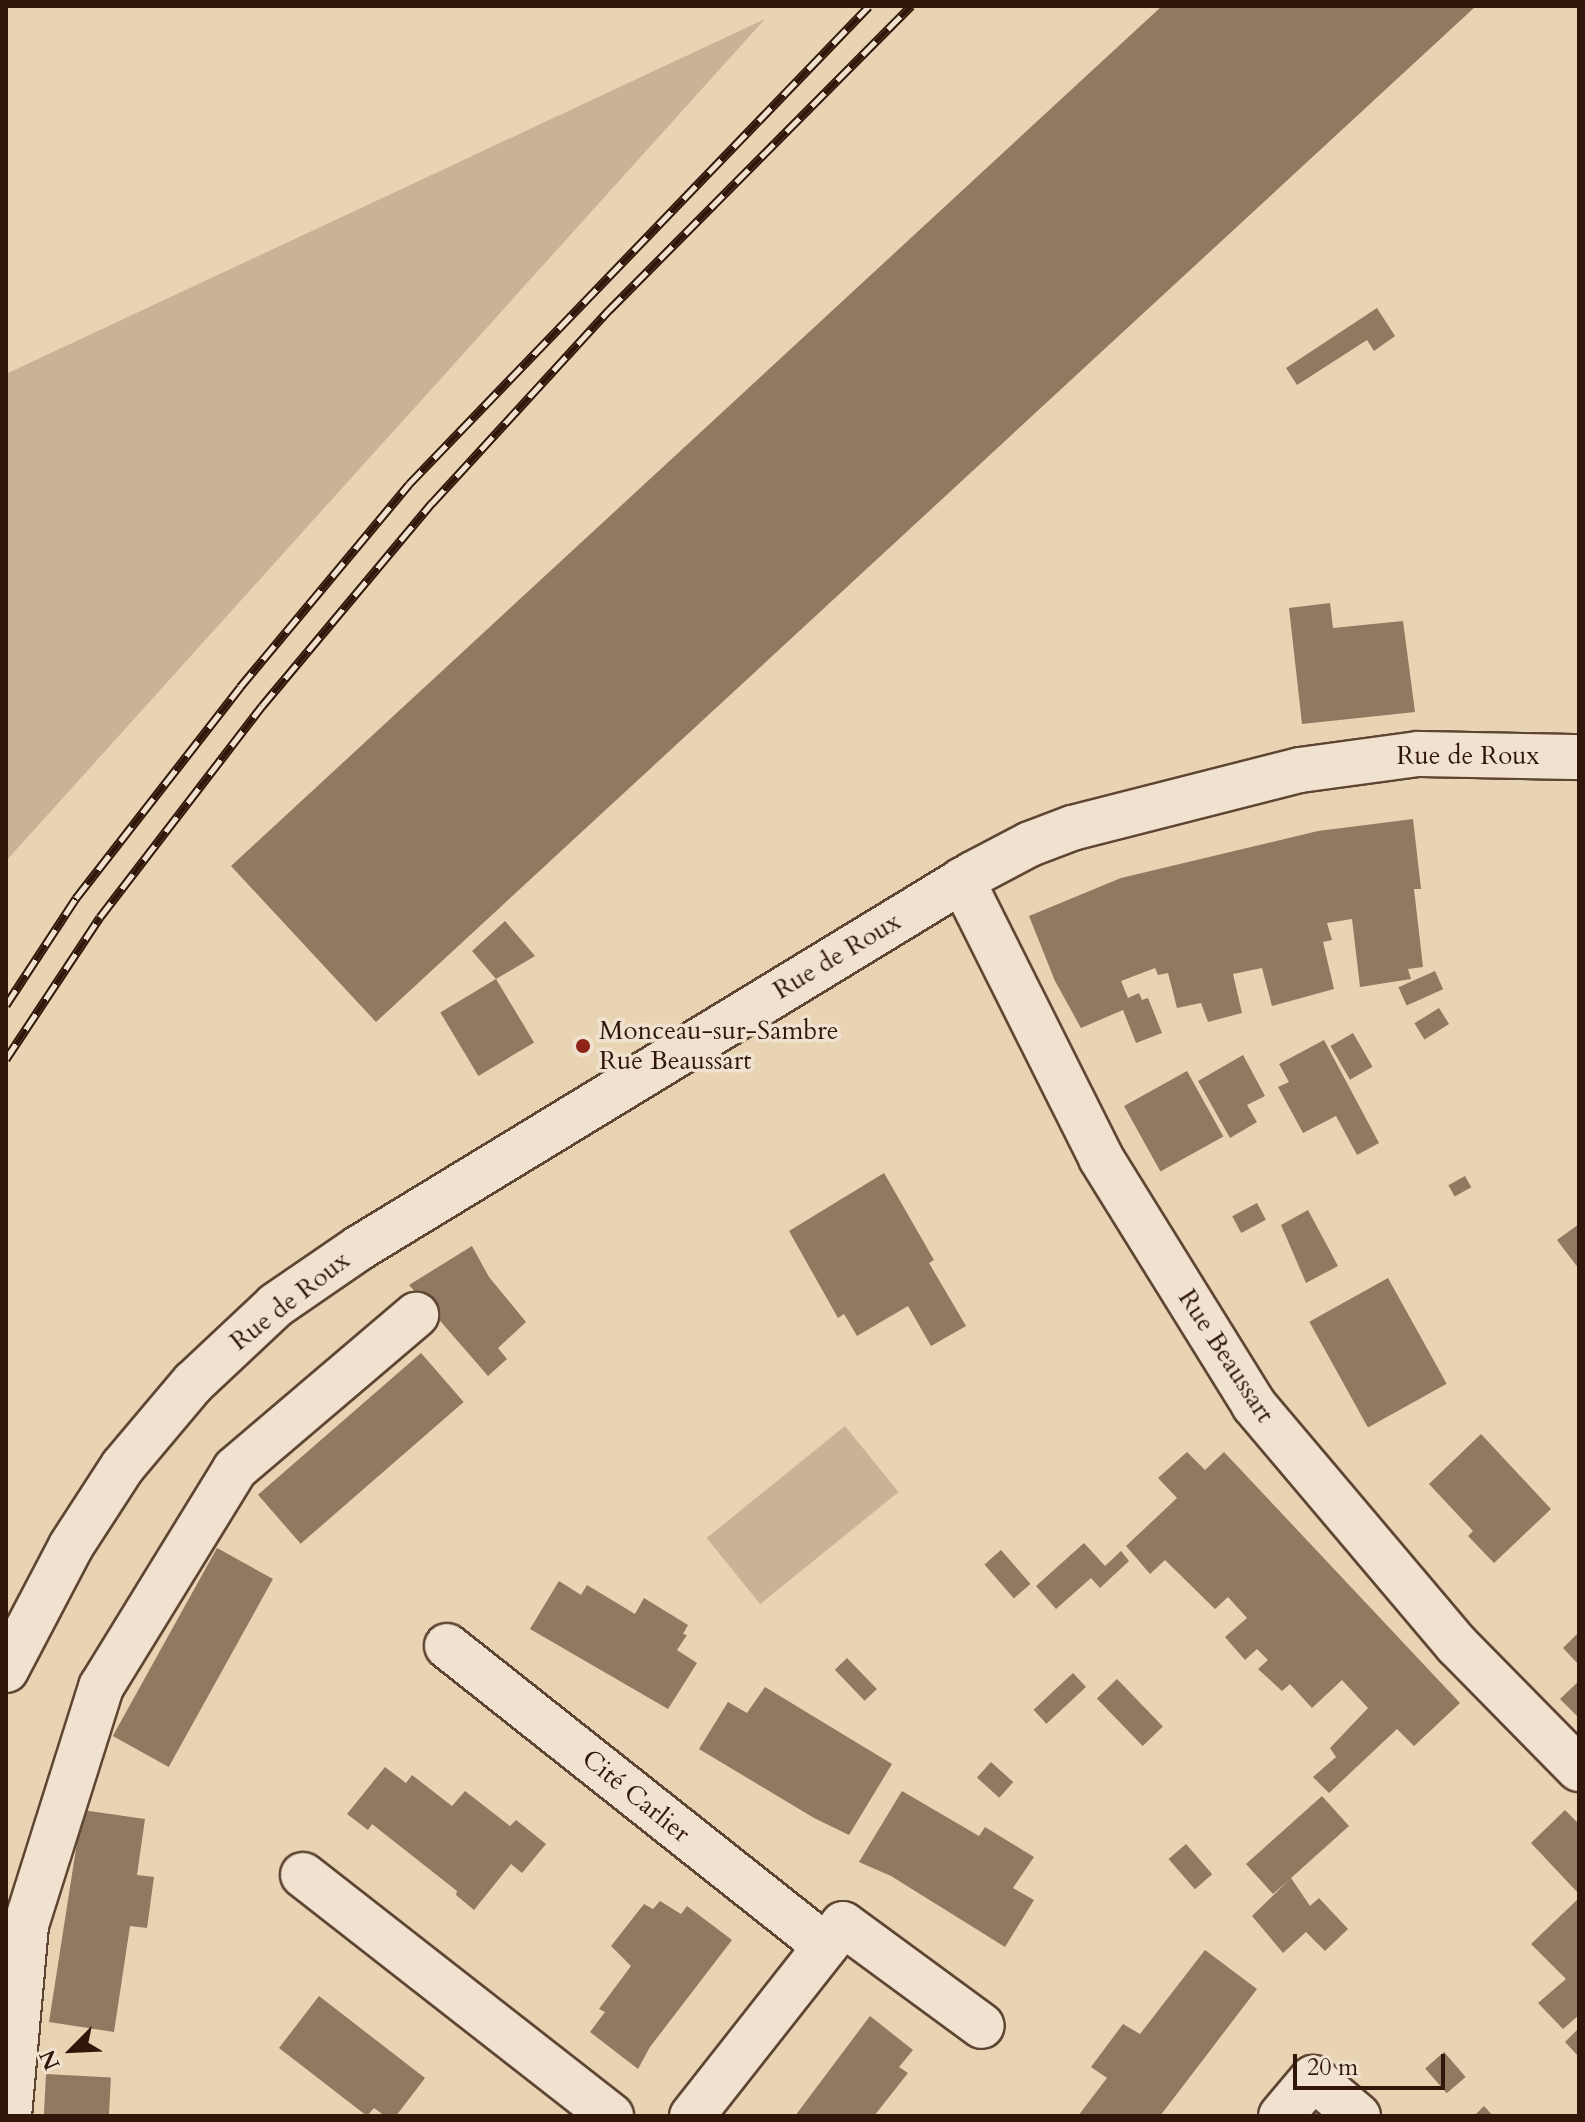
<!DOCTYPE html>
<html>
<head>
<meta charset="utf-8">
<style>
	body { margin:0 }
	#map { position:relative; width:1585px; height:2122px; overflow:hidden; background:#e8d3b3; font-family:Cardo,serif }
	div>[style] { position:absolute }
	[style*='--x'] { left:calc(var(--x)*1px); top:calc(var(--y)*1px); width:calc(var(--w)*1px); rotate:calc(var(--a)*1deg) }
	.green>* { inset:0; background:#c9b396; transform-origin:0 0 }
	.building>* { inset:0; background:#907961; transform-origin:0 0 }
	.roads { filter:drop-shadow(2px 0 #5f4634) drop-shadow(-2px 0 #5f4634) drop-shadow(0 2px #5f4634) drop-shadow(0 -2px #5f4634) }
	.minor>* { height:44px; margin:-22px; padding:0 22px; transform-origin:22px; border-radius:22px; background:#f0e2ce }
	.secondary>* { height:44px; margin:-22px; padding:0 22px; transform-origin:22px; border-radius:22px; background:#f0e2ce }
	.rail>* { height:9px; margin-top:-4.5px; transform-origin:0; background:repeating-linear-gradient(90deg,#f0e2ce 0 18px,#311709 0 36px); box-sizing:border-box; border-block:2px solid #311709 }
	.dots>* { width:22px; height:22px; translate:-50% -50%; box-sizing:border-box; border:4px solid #f0e2ce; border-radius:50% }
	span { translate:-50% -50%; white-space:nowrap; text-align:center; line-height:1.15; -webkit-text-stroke:7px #f0e2ce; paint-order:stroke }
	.street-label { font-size:26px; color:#311709 }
	.poi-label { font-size:26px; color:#311709 }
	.left { translate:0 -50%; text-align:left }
	.frame { position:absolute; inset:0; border:8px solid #311709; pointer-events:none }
	.north { position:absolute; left:32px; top:2010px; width:80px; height:80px; -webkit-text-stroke:6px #f0e2ce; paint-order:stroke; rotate:246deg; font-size:22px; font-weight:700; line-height:32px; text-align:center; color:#311709 }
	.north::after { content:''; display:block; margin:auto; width:28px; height:36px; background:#311709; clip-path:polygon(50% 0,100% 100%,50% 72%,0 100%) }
	.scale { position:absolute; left:1293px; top:2054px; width:152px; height:36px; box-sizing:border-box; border:4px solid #311709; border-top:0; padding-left:10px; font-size:24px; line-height:28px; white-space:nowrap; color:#311709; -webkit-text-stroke:6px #f0e2ce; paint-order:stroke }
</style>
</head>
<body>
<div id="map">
	<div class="green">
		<i style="clip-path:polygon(765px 19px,6px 861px,6px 374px)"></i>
		<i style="left:845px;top:1426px;width:85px;height:178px;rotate:51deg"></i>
	</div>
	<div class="building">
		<i style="clip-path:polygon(1162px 6px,1476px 6px,376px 1022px,231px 866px)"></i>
		<i style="clip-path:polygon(1377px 308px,1395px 336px,1374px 351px,1367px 340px,1297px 385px,1286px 368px)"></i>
		<i style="clip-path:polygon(1330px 603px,1333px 628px,1403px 621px,1415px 712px,1302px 724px,1289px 608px)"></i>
		<i style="clip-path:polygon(1413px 819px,1421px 889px,1414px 889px,1423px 967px,1408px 969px,1411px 979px,1360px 987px,1352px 919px,1327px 923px,1332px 940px,1323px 942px,1334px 989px,1272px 1006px,1262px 968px,1233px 974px,1242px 1013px,1208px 1022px,1201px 1003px,1177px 1008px,1168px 973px,1158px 975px,1155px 968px,1121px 981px,1128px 998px,1139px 993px,1142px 1000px,1148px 998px,1162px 1033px,1136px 1043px,1123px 1010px,1081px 1028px,1055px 981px,1029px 916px,1121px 878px,1318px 831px)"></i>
		<i style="clip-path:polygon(505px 921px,535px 956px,496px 979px,472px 951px)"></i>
		<i style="left:1435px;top:971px;width:20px;height:40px;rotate:66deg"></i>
		<i style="left:496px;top:979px;width:74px;height:65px;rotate:59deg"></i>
		<i style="left:1439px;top:1008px;width:19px;height:29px;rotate:58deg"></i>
		<i style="left:1353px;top:1033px;width:39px;height:26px;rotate:60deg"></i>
		<i style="clip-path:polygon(1324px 1040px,1379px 1143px,1357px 1155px,1336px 1116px,1303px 1133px,1278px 1087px,1289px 1082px,1279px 1064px)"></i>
		<i style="clip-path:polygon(1243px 1055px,1265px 1096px,1247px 1105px,1257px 1122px,1230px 1138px,1198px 1081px)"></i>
		<i style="left:1187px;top:1071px;width:75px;height:72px;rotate:61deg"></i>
		<i style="clip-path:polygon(884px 1173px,934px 1260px,929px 1263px,966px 1326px,931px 1346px,908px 1306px,857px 1336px,844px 1314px,838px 1318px,789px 1231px)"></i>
		<i style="left:1465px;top:1176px;width:13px;height:19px;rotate:61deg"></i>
		<i style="left:1257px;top:1203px;width:19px;height:28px;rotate:62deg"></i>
		<i style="clip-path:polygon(1308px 1210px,1338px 1266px,1306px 1283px,1281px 1225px)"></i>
		<i style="clip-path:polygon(1579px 1224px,1579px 1269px,1557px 1240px)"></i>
		<i style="clip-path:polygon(472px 1246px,489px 1277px,526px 1322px,498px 1348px,507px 1359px,488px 1376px,409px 1285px)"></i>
		<i style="left:1388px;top:1278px;width:121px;height:90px;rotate:61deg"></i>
		<i style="left:421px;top:1353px;width:65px;height:216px;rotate:49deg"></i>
		<i style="clip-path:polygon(1481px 1434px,1551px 1509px,1494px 1563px,1468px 1536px,1473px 1531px,1429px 1484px)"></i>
		<i style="clip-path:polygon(1187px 1452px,1205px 1470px,1224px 1452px,1460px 1703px,1414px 1746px,1397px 1729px,1329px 1793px,1313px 1777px,1336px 1757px,1330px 1748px,1368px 1708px,1342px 1680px,1312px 1708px,1290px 1684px,1282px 1691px,1258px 1669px,1268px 1660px,1257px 1649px,1245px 1660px,1225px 1637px,1247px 1618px,1228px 1597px,1215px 1609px,1165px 1560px,1150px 1574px,1126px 1546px,1177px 1498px,1158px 1478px)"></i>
		<i style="clip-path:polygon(1084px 1543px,1105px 1566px,1121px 1551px,1129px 1561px,1100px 1588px,1091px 1578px,1056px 1609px,1036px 1586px)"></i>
		<i style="left:217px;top:1548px;width:64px;height:215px;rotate:29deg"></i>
		<i style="left:1001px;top:1550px;width:45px;height:22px;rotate:49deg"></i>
		<i style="clip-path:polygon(559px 1581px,581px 1595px,587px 1585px,635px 1614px,644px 1598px,688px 1625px,683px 1634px,687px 1635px,677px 1650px,697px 1663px,668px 1709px,530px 1629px)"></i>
		<i style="clip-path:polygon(1579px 1632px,1579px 1665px,1563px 1648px)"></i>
		<i style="left:847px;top:1658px;width:43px;height:17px;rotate:46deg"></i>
		<i style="left:1073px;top:1673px;width:19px;height:54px;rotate:47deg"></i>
		<i style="left:1117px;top:1679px;width:66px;height:28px;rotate:46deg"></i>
		<i style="clip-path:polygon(1579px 1681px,1579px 1718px,1560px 1699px)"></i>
		<i style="clip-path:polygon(765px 1687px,892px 1764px,849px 1835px,814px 1818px,699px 1749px,728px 1702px,747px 1713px)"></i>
		<i style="left:991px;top:1762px;width:30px;height:21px;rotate:42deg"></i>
		<i style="clip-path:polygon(385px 1767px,406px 1783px,412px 1775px,452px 1806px,465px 1791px,510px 1826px,516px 1820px,546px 1844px,522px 1873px,511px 1864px,474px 1910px,456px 1895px,457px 1891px,372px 1824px,368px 1830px,347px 1814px)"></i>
		<i style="clip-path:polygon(902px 1791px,979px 1836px,985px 1827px,1034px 1857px,1013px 1888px,1034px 1900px,1005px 1947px,891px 1876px,859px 1862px)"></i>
		<i style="clip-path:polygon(1322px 1796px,1349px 1826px,1291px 1878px,1310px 1906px,1319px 1898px,1348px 1929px,1325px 1951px,1306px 1932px,1283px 1953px,1252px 1916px,1291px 1878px,1273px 1894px,1246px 1864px)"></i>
		<i style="clip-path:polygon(82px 1810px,145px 1819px,137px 1875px,154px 1877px,147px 1928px,130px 1926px,114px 2032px,49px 2022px)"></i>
		<i style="clip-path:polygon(1565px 1810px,1579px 1824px,1579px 1894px,1531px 1843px)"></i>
		<i style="left:1186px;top:1844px;width:40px;height:23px;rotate:49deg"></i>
		<i style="clip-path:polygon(1579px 1898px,1579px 2015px,1563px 2029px,1538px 2003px,1566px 1979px,1531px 1944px)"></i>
		<i style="clip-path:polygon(660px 1901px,681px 1914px,687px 1906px,732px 1940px,650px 2047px,638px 2069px,590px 2032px,605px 2012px,599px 2009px,631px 1966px,611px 1946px,644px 1904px,653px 1909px)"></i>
		<i style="clip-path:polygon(1205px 1950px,1257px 1989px,1209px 2052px,1160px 2116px,1078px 2116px,1107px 2078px,1091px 2067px,1123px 2024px,1140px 2034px)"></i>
		<i style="clip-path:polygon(319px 1996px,425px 2078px,396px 2116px,385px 2116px,374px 2108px,367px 2116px,279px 2048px)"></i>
		<i style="clip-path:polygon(870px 2016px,913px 2050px,899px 2067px,908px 2073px,874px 2116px,795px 2116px)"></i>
		<i style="clip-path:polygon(1579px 2028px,1579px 2057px,1565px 2042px)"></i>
		<i style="left:1444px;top:2052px;width:33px;height:25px;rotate:49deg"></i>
		<i style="left:46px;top:2074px;width:65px;height:42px;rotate:3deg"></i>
		<i style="clip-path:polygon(1484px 2106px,1493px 2116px,1474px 2116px)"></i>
	</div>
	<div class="roads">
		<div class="minor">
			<i style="--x:962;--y:880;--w:311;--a:63.4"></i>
			<i style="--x:1101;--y:1158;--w:291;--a:58.2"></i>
			<i style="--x:1254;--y:1405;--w:314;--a:49.8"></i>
			<i style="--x:1457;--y:1645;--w:174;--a:45.5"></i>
			<i style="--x:447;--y:1646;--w:483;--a:38.4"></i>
			<i style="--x:303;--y:1875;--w:391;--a:38"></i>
			<i style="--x:9;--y:2116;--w:192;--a:-84.9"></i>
			<i style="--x:26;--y:1925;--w:250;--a:-72.5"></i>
			<i style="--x:101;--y:1687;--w:256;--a:-58.4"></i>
			<i style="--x:235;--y:1469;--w:238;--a:-40.4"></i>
			<i style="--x:692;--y:2116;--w:244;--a:-51.8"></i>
			<i style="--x:843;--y:1924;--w:172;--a:36.3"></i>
			<i style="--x:1281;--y:2116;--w:50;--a:-49.9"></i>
			<i style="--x:1313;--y:2078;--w:59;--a:40.2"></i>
		</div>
		<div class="secondary">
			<i style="--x:6;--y:1670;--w:140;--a:-62.3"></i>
			<i style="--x:71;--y:1546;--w:95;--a:-57"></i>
			<i style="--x:123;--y:1466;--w:109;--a:-49.9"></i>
			<i style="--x:193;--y:1383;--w:114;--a:-43.2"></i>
			<i style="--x:276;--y:1305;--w:101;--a:-34.5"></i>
			<i style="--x:359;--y:1248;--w:719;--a:-31.35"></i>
			<i style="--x:973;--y:874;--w:64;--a:-27.8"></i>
			<i style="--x:1030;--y:844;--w:45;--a:-20.9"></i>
			<i style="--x:1072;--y:828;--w:235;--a:-14.3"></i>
			<i style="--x:1300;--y:770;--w:119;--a:-7.7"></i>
			<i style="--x:1418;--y:754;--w:161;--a:1.1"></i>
		</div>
	</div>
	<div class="rail">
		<i style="--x:6;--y:1005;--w:128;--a:-56.8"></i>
		<i style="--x:76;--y:898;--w:267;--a:-52.1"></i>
		<i style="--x:240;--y:687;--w:264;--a:-50.2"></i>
		<i style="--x:409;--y:484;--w:663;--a:-46.1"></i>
		<i style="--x:6;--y:1059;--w:170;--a:-56.5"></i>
		<i style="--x:100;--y:917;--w:266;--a:-52.5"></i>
		<i style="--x:262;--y:706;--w:265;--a:-50.1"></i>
		<i style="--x:432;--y:503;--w:262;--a:-47.5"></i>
		<i style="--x:609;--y:310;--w:429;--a:-45.2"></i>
	</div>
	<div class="dots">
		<i style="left:583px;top:1046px;background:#8f2418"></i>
	</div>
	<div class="street-label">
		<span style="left:1468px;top:756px">Rue de Roux</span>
		<span style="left:837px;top:956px;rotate:-31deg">Rue de Roux</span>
		<span style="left:290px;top:1301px;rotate:-38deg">Rue de Roux</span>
		<span style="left:1226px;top:1356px;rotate:57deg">Rue Beaussart</span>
		<span style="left:636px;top:1796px;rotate:39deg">Cité Carlier</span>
	</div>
	<div class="poi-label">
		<span class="left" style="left:599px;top:1046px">Monceau-sur-Sambre<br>Rue Beaussart</span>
	</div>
	<div class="frame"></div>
	<div class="north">N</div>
	<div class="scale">20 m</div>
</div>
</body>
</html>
